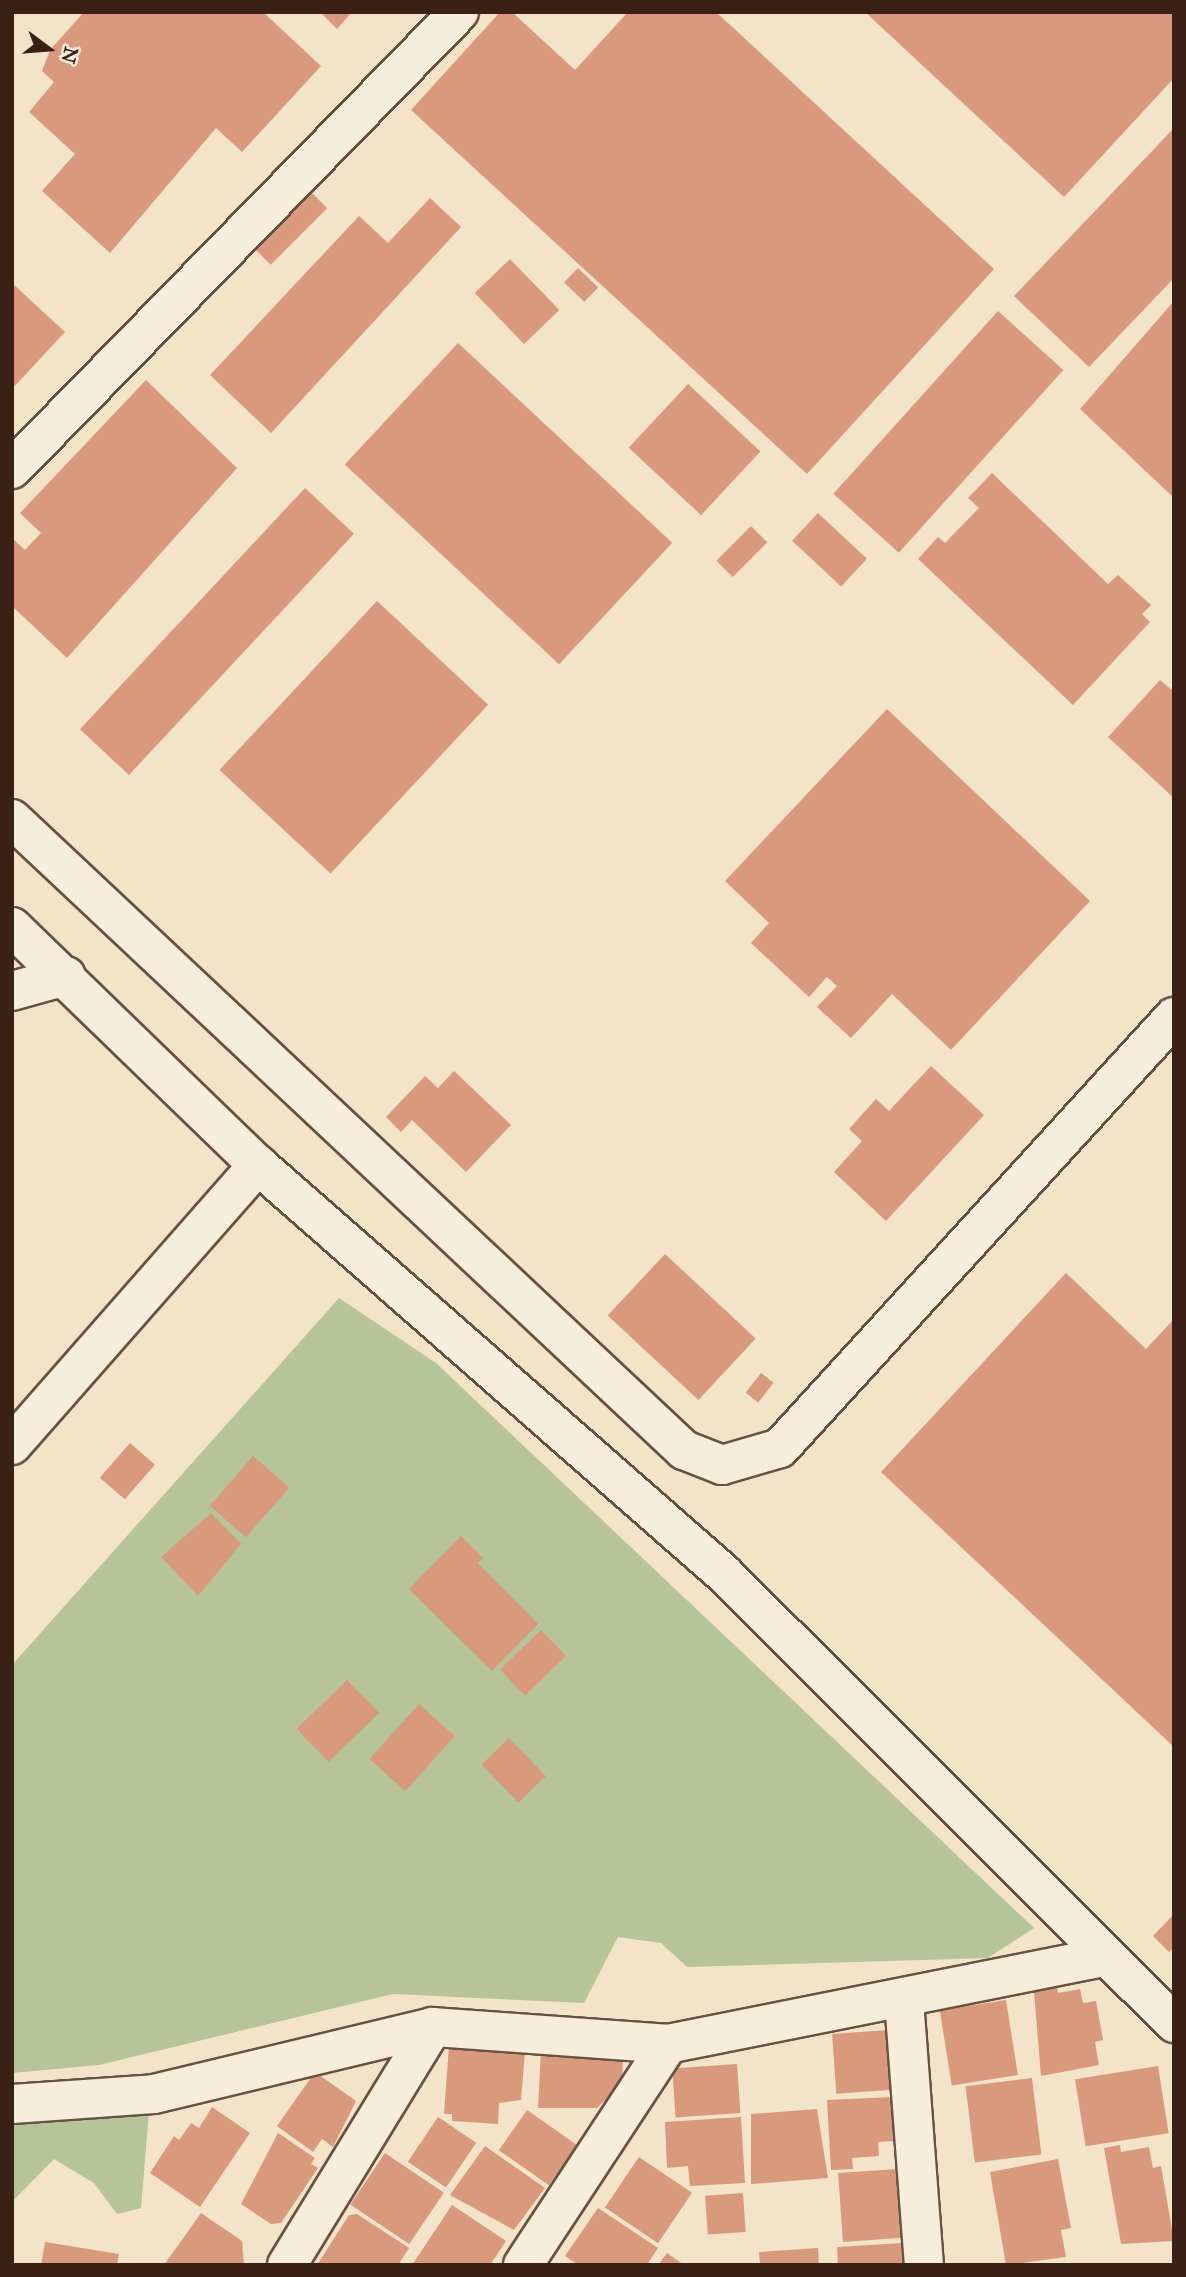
<!DOCTYPE html>
<html>
<head>
<meta charset="utf-8">
<style>
	body { margin:0 }
	#map { position:relative; width:1186px; height:2277px; overflow:hidden; background:#f3e3c8; font-family:"IM FELL Great Primer",serif }
	div>[style] { position:absolute }
	[style*='--x'] { left:calc(var(--x)*1px); top:calc(var(--y)*1px); width:calc(var(--w)*1px); rotate:calc(var(--a)*1deg) }
	.green>* { inset:0; background:#b7c499 }
	.building>* { inset:0; background:#d9997c; transform-origin:0 0 }
	.roads { filter:drop-shadow(2px 0 #695142) drop-shadow(-2px 0 #695142) drop-shadow(0 2px #695142) drop-shadow(0 -2px #695142) }
	.street>* { height:38px; margin:-19px; padding:0 19px; transform-origin:19px; border-radius:19px; background:#f7eddb }
	.secondary>* { height:38px; margin:-19px; padding:0 19px; transform-origin:19px; border-radius:19px; background:#f7eddb }
	span { translate:-50% -50%; white-space:nowrap; text-align:center; line-height:1.15; -webkit-text-stroke:7px #f7eddb; paint-order:stroke }
	.frame { position:absolute; inset:0; border:14px solid #3b2015; pointer-events:none }
	.north { position:absolute; left:14px; top:14px; width:70px; height:70px; -webkit-text-stroke:5px #f7eddb; paint-order:stroke; rotate:106deg; font-size:19px; font-weight:700; line-height:28px; text-align:center; color:#3b2015 }
	.north::after { content:''; display:block; margin:auto; width:24px; height:32px; background:#3b2015; clip-path:polygon(50% 0,100% 100%,50% 72%,0 100%) }
</style>
</head>
<body>
<div id="map">
	<div class="green">
		<i style="clip-path:polygon(339px 1298px,436px 1363px,1034px 1928px,988px 1958px,687px 1967px,661px 1943px,618px 1937px,584px 2003px,393px 1994px,99px 2065px,12px 2073px,12px 1665px)"></i>
		<i style="clip-path:polygon(149px 2112px,141px 2208px,117px 2214px,94px 2183px,54px 2159px,12px 2202px,12px 2120px)"></i>
	</div>
	<div class="building">
		<i style="clip-path:polygon(84px 12px,263px 12px,321px 66px,242px 152px,216px 128px,110px 253px,42px 191px,75px 154px,29px 112px,54px 82px,42px 71px,50px 50px)"></i>
		<i style="clip-path:polygon(320px 12px,352px 12px,337px 29px)"></i>
		<i style="clip-path:polygon(500px 12px,512px 12px,575px 70px,628px 12px,716px 12px,994px 269px,807px 474px,411px 110px)"></i>
		<i style="clip-path:polygon(865px 12px,1174px 12px,1174px 78px,1064px 197px)"></i>
		<i style="clip-path:polygon(1174px 128px,1174px 278px,1089px 367px,1014px 296px)"></i>
		<i style="left:311px;top:192px;width:23px;height:80px;rotate:45deg"></i>
		<i style="clip-path:polygon(430px 198px,461px 227px,271px 433px,210px 375px,359px 216px,388px 243px)"></i>
		<i style="left:510px;top:259px;width:71px;height:49px;rotate:46deg"></i>
		<i style="left:578px;top:268px;width:28px;height:20px;rotate:44deg"></i>
		<i style="clip-path:polygon(12px 283px,65px 332px,12px 389px)"></i>
		<i style="clip-path:polygon(1174px 301px,1174px 498px,1080px 409px)"></i>
		<i style="left:998px;top:311px;width:88px;height:246px;rotate:42deg"></i>
		<i style="left:458px;top:343px;width:293px;height:166px;rotate:43deg"></i>
		<i style="clip-path:polygon(146px 380px,237px 468px,67px 658px,12px 606px,12px 538px,25px 550px,41px 533px,20px 513px)"></i>
		<i style="left:688px;top:384px;width:99px;height:87px;rotate:43deg"></i>
		<i style="clip-path:polygon(992px 473px,1108px 584px,1118px 575px,1151px 605px,1142px 614px,1150px 622px,1073px 705px,918px 559px,938px 537px,945px 543px,979px 508px,968px 498px)"></i>
		<i style="left:305px;top:488px;width:67px;height:330px;rotate:43deg"></i>
		<i style="left:818px;top:513px;width:67px;height:38px;rotate:43deg"></i>
		<i style="left:751px;top:526px;width:23px;height:49px;rotate:45deg"></i>
		<i style="left:377px;top:601px;width:152px;height:231px;rotate:43deg"></i>
		<i style="clip-path:polygon(1160px 680px,1174px 692px,1174px 798px,1108px 737px)"></i>
		<i style="clip-path:polygon(887px 709px,1090px 901px,951px 1050px,892px 994px,851px 1038px,817px 1007px,837px 986px,827px 977px,809px 997px,751px 943px,769px 923px,725px 881px)"></i>
		<i style="clip-path:polygon(931px 1066px,984px 1115px,886px 1221px,834px 1172px,862px 1141px,849px 1129px,876px 1099px,889px 1111px)"></i>
		<i style="clip-path:polygon(454px 1071px,511px 1125px,466px 1172px,412px 1120px,401px 1132px,386px 1117px,425px 1076px,438px 1088px)"></i>
		<i style="left:665px;top:1254px;width:124px;height:84px;rotate:43deg"></i>
		<i style="clip-path:polygon(1066px 1273px,1146px 1349px,1174px 1319px,1174px 1747px,881px 1472px)"></i>
		<i style="left:761px;top:1373px;width:16px;height:25px;rotate:38deg"></i>
		<i style="left:130px;top:1443px;width:33px;height:46px;rotate:41deg"></i>
		<i style="left:253px;top:1456px;width:48px;height:66px;rotate:41deg"></i>
		<i style="clip-path:polygon(211px 1513px,241px 1544px,198px 1596px,161px 1557px)"></i>
		<i style="clip-path:polygon(461px 1536px,483px 1558px,478px 1563px,538px 1624px,492px 1671px,409px 1589px)"></i>
		<i style="left:541px;top:1630px;width:36px;height:57px;rotate:46deg"></i>
		<i style="left:347px;top:1680px;width:46px;height:70px;rotate:46deg"></i>
		<i style="left:419px;top:1704px;width:48px;height:74px;rotate:42deg"></i>
		<i style="left:509px;top:1738px;width:53px;height:38px;rotate:46deg"></i>
		<i style="clip-path:polygon(1174px 1914px,1174px 1947px,1169px 1952px,1153px 1936px)"></i>
		<i style="clip-path:polygon(1057px 1988px,1058px 1993px,1080px 1989px,1083px 2003px,1096px 2001px,1103px 2040px,1095px 2042px,1099px 2065px,1041px 2076px,1034px 1992px)"></i>
		<i style="left:1006px;top:2000px;width:76px;height:67px;rotate:81deg"></i>
		<i style="left:888px;top:2030px;width:60px;height:56px;rotate:86deg"></i>
		<i style="clip-path:polygon(449px 2046px,525px 2051px,521px 2100px,499px 2103px,498px 2124px,452px 2121px,452px 2114px,444px 2114px)"></i>
		<i style="clip-path:polygon(541px 2050px,623px 2054px,622px 2083px,597px 2108px,538px 2108px)"></i>
		<i style="left:737px;top:2064px;width:49px;height:65px;rotate:86deg"></i>
		<i style="left:1158px;top:2066px;width:68px;height:84px;rotate:81deg"></i>
		<i style="clip-path:polygon(315px 2072px,356px 2101px,333px 2147px,322px 2139px,313px 2152px,277px 2126px)"></i>
		<i style="left:1032px;top:2078px;width:77px;height:67px;rotate:83deg"></i>
		<i style="clip-path:polygon(892px 2097px,895px 2141px,878px 2142px,879px 2156px,852px 2158px,853px 2169px,831px 2170px,827px 2100px)"></i>
		<i style="clip-path:polygon(212px 2107px,250px 2133px,200px 2207px,150px 2173px,174px 2136px,179px 2140px,191px 2123px,199px 2128px)"></i>
		<i style="clip-path:polygon(817px 2109px,828px 2178px,751px 2184px,751px 2114px)"></i>
		<i style="left:527px;top:2110px;width:61px;height:49px;rotate:35deg"></i>
		<i style="left:438px;top:2117px;width:46px;height:54px;rotate:34deg"></i>
		<i style="clip-path:polygon(741px 2117px,745px 2183px,690px 2186px,688px 2166px,667px 2168px,665px 2122px)"></i>
		<i style="clip-path:polygon(278px 2133px,315px 2158px,311px 2164px,318px 2168px,281px 2223px,271px 2224px,241px 2204px)"></i>
		<i style="clip-path:polygon(1120px 2145px,1121px 2152px,1149px 2147px,1153px 2168px,1161px 2166px,1174px 2241px,1121px 2244px,1104px 2148px)"></i>
		<i style="clip-path:polygon(485px 2146px,545px 2188px,514px 2230px,450px 2195px)"></i>
		<i style="left:385px;top:2153px;width:71px;height:62px;rotate:34deg"></i>
		<i style="left:639px;top:2157px;width:64px;height:61px;rotate:34deg"></i>
		<i style="clip-path:polygon(1058px 2159px,1071px 2228px,1061px 2230px,1066px 2257px,1006px 2265px,990px 2172px)"></i>
		<i style="left:897px;top:2169px;width:69px;height:59px;rotate:86deg"></i>
		<i style="left:743px;top:2193px;width:39px;height:38px;rotate:86deg"></i>
		<i style="clip-path:polygon(452px 2205px,506px 2241px,490px 2265px,412px 2265px)"></i>
		<i style="clip-path:polygon(598px 2208px,658px 2248px,647px 2265px,578px 2265px,565px 2256px)"></i>
		<i style="clip-path:polygon(201px 2213px,242px 2241px,244px 2265px,164px 2265px)"></i>
		<i style="clip-path:polygon(357px 2214px,409px 2248px,398px 2265px,317px 2265px,349px 2215px)"></i>
		<i style="clip-path:polygon(45px 2242px,119px 2254px,117px 2265px,41px 2265px)"></i>
		<i style="clip-path:polygon(902px 2243px,904px 2265px,838px 2265px,837px 2247px)"></i>
		<i style="clip-path:polygon(818px 2248px,819px 2265px,760px 2265px,759px 2252px)"></i>
		<i style="clip-path:polygon(667px 2253px,684px 2265px,658px 2265px)"></i>
	</div>
	<div class="roads">
		<div class="street">
			<i style="--x:12;--y:819;--w:922;--a:43.2"></i>
			<i style="--x:684;--y:1450;--w:41;--a:21.5"></i>
			<i style="--x:722;--y:1465;--w:60;--a:-16.3"></i>
			<i style="--x:780;--y:1448;--w:584;--a:-47.57"></i>
			<i style="--x:12;--y:927;--w:342;--a:44.1"></i>
			<i style="--x:258;--y:1165;--w:619;--a:41.26"></i>
			<i style="--x:723;--y:1573;--w:637;--a:44.94"></i>
			<i style="--x:12;--y:991;--w:56;--a:-15.5"></i>
			<i style="--x:12;--y:1445;--w:373;--a:-48.7"></i>
			<i style="--x:904;--y:2000;--w:266;--a:85.7"></i>
			<i style="--x:12;--y:2104;--w:142;--a:-4"></i>
			<i style="--x:154;--y:2094;--w:287;--a:-13.5"></i>
			<i style="--x:433;--y:2027;--w:236;--a:4.1"></i>
			<i style="--x:668;--y:2044;--w:445;--a:-11.3"></i>
			<i style="--x:287;--y:2265;--w:279;--a:-58.5"></i>
			<i style="--x:523;--y:2265;--w:264;--a:-56.7"></i>
		</div>
		<div class="secondary">
			<i style="--x:12;--y:469;--w:639;--a:-45.63"></i>
		</div>
	</div>
	<div class="frame"></div>
	<div class="north">N</div>
</div>
</body>
</html>
